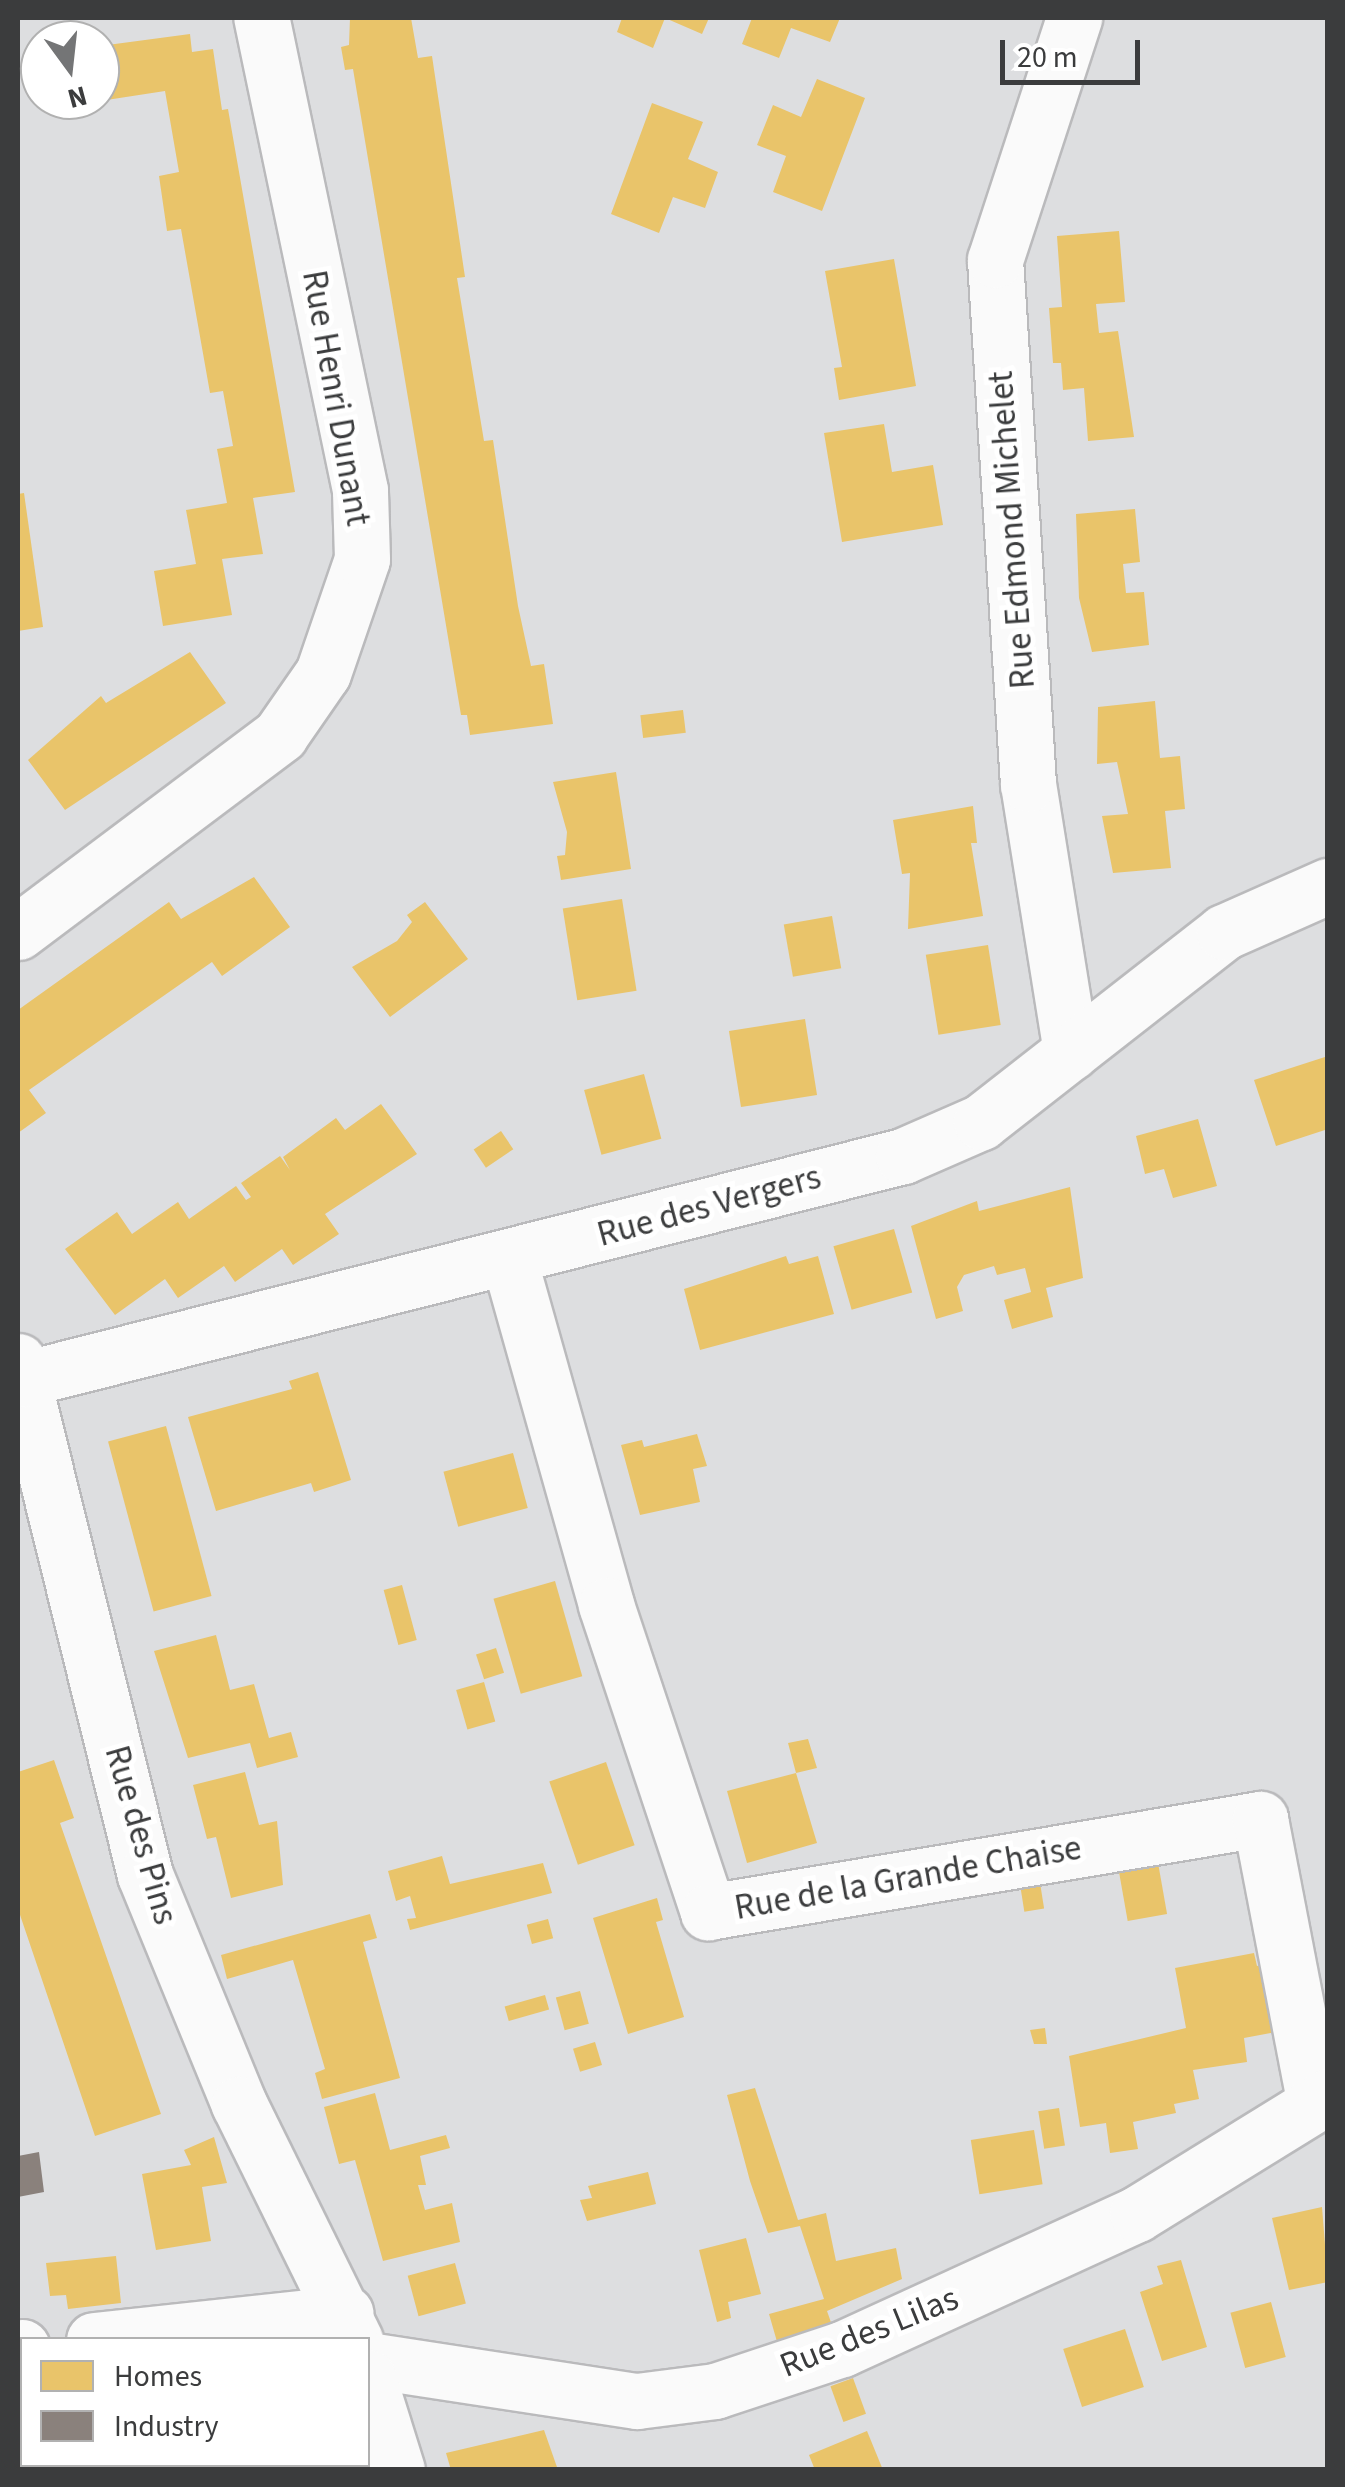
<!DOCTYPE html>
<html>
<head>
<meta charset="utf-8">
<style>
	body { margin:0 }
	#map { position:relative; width:1345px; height:2487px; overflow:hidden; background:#dddee0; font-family:"Source Sans 3",sans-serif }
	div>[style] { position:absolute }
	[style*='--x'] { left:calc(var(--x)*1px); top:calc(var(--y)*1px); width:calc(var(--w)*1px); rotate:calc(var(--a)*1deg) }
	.homes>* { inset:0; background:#e9c46a; transform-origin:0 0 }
	.industry>* { inset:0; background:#8a817c }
	.roads { filter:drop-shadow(2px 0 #bababc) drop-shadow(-2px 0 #bababc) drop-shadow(0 2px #bababc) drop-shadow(0 -2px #bababc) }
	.minor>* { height:55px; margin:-27.5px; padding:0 27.5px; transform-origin:27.5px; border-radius:27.5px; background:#fafafa }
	span { translate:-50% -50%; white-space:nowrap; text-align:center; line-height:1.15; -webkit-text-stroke:10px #fff; paint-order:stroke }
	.street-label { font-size:35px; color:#3b3c3d }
	.frame { position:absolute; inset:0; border:20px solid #3b3c3d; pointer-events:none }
	.legend { position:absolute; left:20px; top:2337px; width:350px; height:130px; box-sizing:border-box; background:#fff; border:2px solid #b1b1b1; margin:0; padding:12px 18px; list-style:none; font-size:30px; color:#3b3c3d }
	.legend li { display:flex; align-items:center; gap:20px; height:50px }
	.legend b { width:50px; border:2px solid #b1b1b1 }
	.north { position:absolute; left:20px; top:20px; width:100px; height:100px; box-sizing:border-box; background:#fff; border:2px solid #b1b1b1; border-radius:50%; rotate:165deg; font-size:28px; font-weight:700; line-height:40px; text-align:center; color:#3b3c3d }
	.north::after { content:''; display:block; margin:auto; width:35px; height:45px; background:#747576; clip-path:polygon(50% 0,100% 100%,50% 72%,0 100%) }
	.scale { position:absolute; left:1000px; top:40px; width:140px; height:45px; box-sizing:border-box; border:5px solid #3b3c3d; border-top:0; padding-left:12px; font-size:30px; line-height:35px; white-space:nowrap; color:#3b3c3d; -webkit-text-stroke:8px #fff; paint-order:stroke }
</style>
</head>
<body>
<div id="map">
	<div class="homes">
		<i style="clip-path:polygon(350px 18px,411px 18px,418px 58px,432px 56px,465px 277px,457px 278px,484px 441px,493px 440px,518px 606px,531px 666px,544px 664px,553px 724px,470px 735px,467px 715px,461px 715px,353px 69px,345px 70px,341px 47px,349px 45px)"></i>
		<i style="clip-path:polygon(622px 18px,709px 18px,702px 34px,665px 18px,653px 48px,617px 32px)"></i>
		<i style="clip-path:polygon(752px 18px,840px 18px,830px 42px,791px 28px,779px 58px,742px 44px)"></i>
		<i style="clip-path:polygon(190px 34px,192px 52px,213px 49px,222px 110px,228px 109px,295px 492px,253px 498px,263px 554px,222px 559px,232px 615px,163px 626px,154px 571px,196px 564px,186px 510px,227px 503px,217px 449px,233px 446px,223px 391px,210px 393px,181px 229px,167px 231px,159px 176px,179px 172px,165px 91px,100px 101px,100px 46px)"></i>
		<i style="clip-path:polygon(817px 79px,865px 98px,822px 211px,773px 192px,786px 156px,757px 145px,773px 105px,801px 117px)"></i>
		<i style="clip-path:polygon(652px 103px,703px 122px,688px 159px,718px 172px,705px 208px,673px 197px,659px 233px,611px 214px)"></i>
		<i style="clip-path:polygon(1119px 231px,1125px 302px,1096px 304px,1099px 333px,1118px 331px,1134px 437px,1088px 441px,1084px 388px,1063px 390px,1061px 363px,1053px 363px,1049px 308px,1062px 307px,1057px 236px)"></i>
		<i style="clip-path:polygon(894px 259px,916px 386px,839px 400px,834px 368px,842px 367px,825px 271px)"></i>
		<i style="clip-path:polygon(884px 424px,892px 472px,933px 465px,943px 525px,842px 542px,824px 433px)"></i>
		<i style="clip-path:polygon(24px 493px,43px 627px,18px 631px,18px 494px)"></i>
		<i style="clip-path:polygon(1135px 509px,1140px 562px,1123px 564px,1126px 593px,1144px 592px,1149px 645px,1092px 652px,1079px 598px,1076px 514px)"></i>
		<i style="clip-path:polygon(190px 652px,226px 703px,65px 810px,28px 760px,101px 696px,106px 703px)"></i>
		<i style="clip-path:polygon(1155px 701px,1160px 758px,1180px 756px,1185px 809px,1165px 811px,1171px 868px,1113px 873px,1102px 816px,1128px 814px,1117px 762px,1097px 764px,1098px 707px)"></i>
		<i style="left:683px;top:710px;width:23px;height:43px;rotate:83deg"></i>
		<i style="clip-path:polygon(616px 772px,631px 869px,561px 880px,557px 856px,565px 855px,567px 832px,553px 782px)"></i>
		<i style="clip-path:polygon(973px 806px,977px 843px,971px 843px,983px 916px,908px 929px,910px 873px,902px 874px,893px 820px)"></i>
		<i style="clip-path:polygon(254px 877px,290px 927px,222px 976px,212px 962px,29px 1090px,46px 1113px,18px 1133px,18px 1010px,169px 902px,181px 919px)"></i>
		<i style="left:622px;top:899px;width:93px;height:60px;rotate:81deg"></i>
		<i style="clip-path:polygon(425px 902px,468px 959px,390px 1017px,352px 967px,397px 941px,412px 922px,407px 915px)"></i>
		<i style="left:832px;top:916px;width:53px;height:49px;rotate:80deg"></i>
		<i style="left:988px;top:945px;width:81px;height:63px;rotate:81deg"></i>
		<i style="left:805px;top:1019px;width:77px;height:77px;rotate:81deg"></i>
		<i style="clip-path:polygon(1328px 1056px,1328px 1129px,1276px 1146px,1254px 1080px)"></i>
		<i style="left:644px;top:1074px;width:67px;height:62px;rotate:75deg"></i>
		<i style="clip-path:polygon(381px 1104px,417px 1154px,325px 1214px,339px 1234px,293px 1265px,282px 1249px,235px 1282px,224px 1266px,178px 1298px,165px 1279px,115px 1315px,65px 1249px,117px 1212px,132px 1234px,178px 1202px,189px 1219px,236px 1186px,246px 1200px,251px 1197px,241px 1183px,280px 1156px,290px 1170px,283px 1157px,336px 1118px,345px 1130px)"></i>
		<i style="clip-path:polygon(1198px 1119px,1217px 1186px,1173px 1198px,1164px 1169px,1145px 1174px,1136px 1136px)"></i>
		<i style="left:501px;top:1131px;width:22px;height:33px;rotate:56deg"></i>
		<i style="clip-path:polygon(1070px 1187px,1083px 1278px,1046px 1288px,1053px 1317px,1012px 1329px,1004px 1300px,1031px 1292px,1025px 1268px,997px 1275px,994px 1266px,964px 1275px,957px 1287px,963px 1311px,936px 1319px,911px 1226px,977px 1201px,979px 1211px)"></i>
		<i style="left:894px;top:1229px;width:66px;height:63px;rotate:74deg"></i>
		<i style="clip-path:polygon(786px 1256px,789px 1264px,818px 1256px,834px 1314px,700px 1350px,684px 1289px)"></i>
		<i style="clip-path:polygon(318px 1372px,351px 1480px,314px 1492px,311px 1483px,216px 1511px,188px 1417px,292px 1389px,289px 1381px)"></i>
		<i style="left:166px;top:1426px;width:176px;height:60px;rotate:75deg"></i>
		<i style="clip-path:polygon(697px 1434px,707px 1466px,693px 1469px,700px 1502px,640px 1515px,621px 1445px,642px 1440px,644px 1447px)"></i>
		<i style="left:513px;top:1453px;width:57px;height:72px;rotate:75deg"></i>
		<i style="left:555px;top:1581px;width:99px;height:64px;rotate:74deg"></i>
		<i style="left:402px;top:1585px;width:57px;height:19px;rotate:75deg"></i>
		<i style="clip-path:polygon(216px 1635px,230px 1690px,254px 1684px,269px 1738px,291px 1732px,298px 1757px,257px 1768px,250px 1743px,188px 1758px,154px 1651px)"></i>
		<i style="left:496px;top:1648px;width:26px;height:21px;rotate:72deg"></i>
		<i style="left:484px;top:1682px;width:41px;height:29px;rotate:74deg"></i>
		<i style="clip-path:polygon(808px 1739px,817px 1768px,796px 1773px,817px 1843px,747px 1863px,727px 1791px,796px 1773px,788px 1743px)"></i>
		<i style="clip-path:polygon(54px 1760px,74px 1818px,60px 1823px,161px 2114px,95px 2136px,18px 1909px,18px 1772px)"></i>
		<i style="left:606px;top:1762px;width:88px;height:60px;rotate:71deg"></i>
		<i style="clip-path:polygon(245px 1772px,259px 1825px,277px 1821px,283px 1885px,231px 1898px,216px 1837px,207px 1839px,193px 1785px)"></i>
		<i style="clip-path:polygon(442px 1856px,450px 1884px,543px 1863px,552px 1893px,410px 1930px,407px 1919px,416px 1918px,410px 1896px,396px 1901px,388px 1871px)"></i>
		<i style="left:1157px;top:1857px;width:58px;height:40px;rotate:80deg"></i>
		<i style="left:1038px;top:1870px;width:39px;height:20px;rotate:81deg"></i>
		<i style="clip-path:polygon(657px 1898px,663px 1920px,656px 1922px,684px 2017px,628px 2034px,593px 1918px)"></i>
		<i style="clip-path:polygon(370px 1914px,377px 1938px,363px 1942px,400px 2078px,322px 2099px,315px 2073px,325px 2069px,293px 1960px,227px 1979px,221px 1955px)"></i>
		<i style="left:548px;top:1919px;width:20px;height:22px;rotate:75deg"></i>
		<i style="clip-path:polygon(1254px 1953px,1257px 1966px,1269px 1964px,1281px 2031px,1244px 2038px,1247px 2062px,1193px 2070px,1199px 2099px,1174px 2104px,1176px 2113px,1133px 2122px,1138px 2149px,1110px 2153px,1106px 2123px,1080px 2127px,1069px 2056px,1186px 2028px,1175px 1968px)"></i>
		<i style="left:580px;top:1991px;width:34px;height:25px;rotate:75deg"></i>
		<i style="left:545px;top:1995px;width:15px;height:42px;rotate:74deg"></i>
		<i style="clip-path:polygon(1045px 2028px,1047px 2044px,1034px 2044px,1030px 2030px)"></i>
		<i style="left:595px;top:2042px;width:24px;height:23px;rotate:73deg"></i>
		<i style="clip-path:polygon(755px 2088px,798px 2220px,826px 2213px,836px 2261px,896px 2248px,902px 2279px,827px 2311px,834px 2331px,780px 2352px,769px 2314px,824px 2299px,800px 2226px,768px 2233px,750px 2181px,727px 2095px)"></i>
		<i style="clip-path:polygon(375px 2093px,390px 2150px,446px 2135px,450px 2148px,420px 2156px,426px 2185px,418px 2185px,425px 2210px,452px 2203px,460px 2242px,383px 2261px,355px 2160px,339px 2164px,324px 2107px)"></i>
		<i style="left:1059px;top:2108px;width:38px;height:21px;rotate:81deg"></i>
		<i style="left:1034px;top:2130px;width:55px;height:64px;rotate:81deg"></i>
		<i style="clip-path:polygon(214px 2137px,227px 2183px,202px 2187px,211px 2241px,156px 2250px,142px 2174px,191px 2165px,184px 2150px)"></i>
		<i style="clip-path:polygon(648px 2172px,656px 2204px,587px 2221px,580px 2200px,592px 2198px,588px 2186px)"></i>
		<i style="clip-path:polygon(1322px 2207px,1328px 2282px,1289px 2290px,1272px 2218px)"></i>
		<i style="clip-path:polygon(746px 2238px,761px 2294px,728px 2302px,731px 2318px,717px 2322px,699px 2250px)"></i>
		<i style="clip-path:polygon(116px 2256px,121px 2303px,68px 2309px,66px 2295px,50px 2296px,46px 2263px)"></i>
		<i style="clip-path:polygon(1181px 2260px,1207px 2347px,1162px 2361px,1140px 2292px,1163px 2284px,1157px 2266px)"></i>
		<i style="left:455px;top:2263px;width:42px;height:49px;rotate:75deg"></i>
		<i style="left:1271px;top:2302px;width:57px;height:42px;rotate:75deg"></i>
		<i style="left:1125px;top:2329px;width:61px;height:65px;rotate:72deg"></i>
		<i style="left:853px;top:2378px;width:38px;height:24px;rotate:70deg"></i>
		<i style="clip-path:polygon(544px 2430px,558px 2470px,451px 2470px,446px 2453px)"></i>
		<i style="clip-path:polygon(867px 2431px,883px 2470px,815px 2470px,809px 2455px)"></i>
		<i style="clip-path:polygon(21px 2464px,132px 2464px,132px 2467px,22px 2470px)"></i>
	</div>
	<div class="industry">
		<i style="clip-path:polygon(39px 2152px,44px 2192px,18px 2197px,18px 2156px)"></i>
	</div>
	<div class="roads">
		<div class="minor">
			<i style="--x:18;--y:932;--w:328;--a:-36.9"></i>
			<i style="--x:280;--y:735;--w:75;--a:-55.3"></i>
			<i style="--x:323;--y:673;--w:120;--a:-71.1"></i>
			<i style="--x:362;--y:559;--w:69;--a:-91.7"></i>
			<i style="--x:360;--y:490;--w:482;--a:-101.8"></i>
			<i style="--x:1071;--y:1052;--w:271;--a:-99.1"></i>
			<i style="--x:1028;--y:784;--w:525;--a:-93.6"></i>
			<i style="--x:995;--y:260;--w:255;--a:-71.9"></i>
			<i style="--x:509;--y:1259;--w:359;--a:74.3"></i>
			<i style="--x:606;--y:1605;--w:324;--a:71.6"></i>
			<i style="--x:708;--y:1912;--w:560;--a:-9.56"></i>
			<i style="--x:1260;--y:1819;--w:290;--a:79.1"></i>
			<i style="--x:18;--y:1361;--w:529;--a:76.12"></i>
			<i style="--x:145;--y:1875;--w:248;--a:67.7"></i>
			<i style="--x:239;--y:2104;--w:263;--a:63.8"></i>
			<i style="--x:24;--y:1379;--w:907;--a:-14.24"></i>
			<i style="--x:903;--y:1156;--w:85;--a:-23.6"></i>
			<i style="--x:981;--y:1122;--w:308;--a:-38"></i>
			<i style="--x:1224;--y:932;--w:114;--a:-23.9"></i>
			<i style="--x:94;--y:2340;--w:253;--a:-6.1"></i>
			<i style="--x:18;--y:2348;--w:4;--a:-14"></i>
			<i style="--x:368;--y:2360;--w:272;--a:8.7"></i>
			<i style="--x:637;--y:2401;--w:79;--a:-7.3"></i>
			<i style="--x:715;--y:2391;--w:134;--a:-18.3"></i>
			<i style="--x:842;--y:2349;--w:324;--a:-24.6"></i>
			<i style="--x:1137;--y:2214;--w:225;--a:-31.7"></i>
			<i style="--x:368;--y:2377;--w:97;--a:72.7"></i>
		</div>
	</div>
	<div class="street-label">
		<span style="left:336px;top:398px;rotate:80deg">Rue Henri Dunant</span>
		<span style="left:1012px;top:530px;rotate:-94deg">Rue Edmond Michelet</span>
		<span style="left:709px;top:1206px;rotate:-15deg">Rue des Vergers</span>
		<span style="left:141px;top:1835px;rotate:74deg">Rue des Pins</span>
		<span style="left:908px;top:1878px;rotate:-10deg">Rue de la Grande Chaise</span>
		<span style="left:869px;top:2332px;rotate:-22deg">Rue des Lilas</span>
	</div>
	<div class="frame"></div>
	<ul class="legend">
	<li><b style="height:28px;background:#e9c46a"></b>Homes</li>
	<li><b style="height:28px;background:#8a817c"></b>Industry</li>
	</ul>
	<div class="north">N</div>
	<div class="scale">20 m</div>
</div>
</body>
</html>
